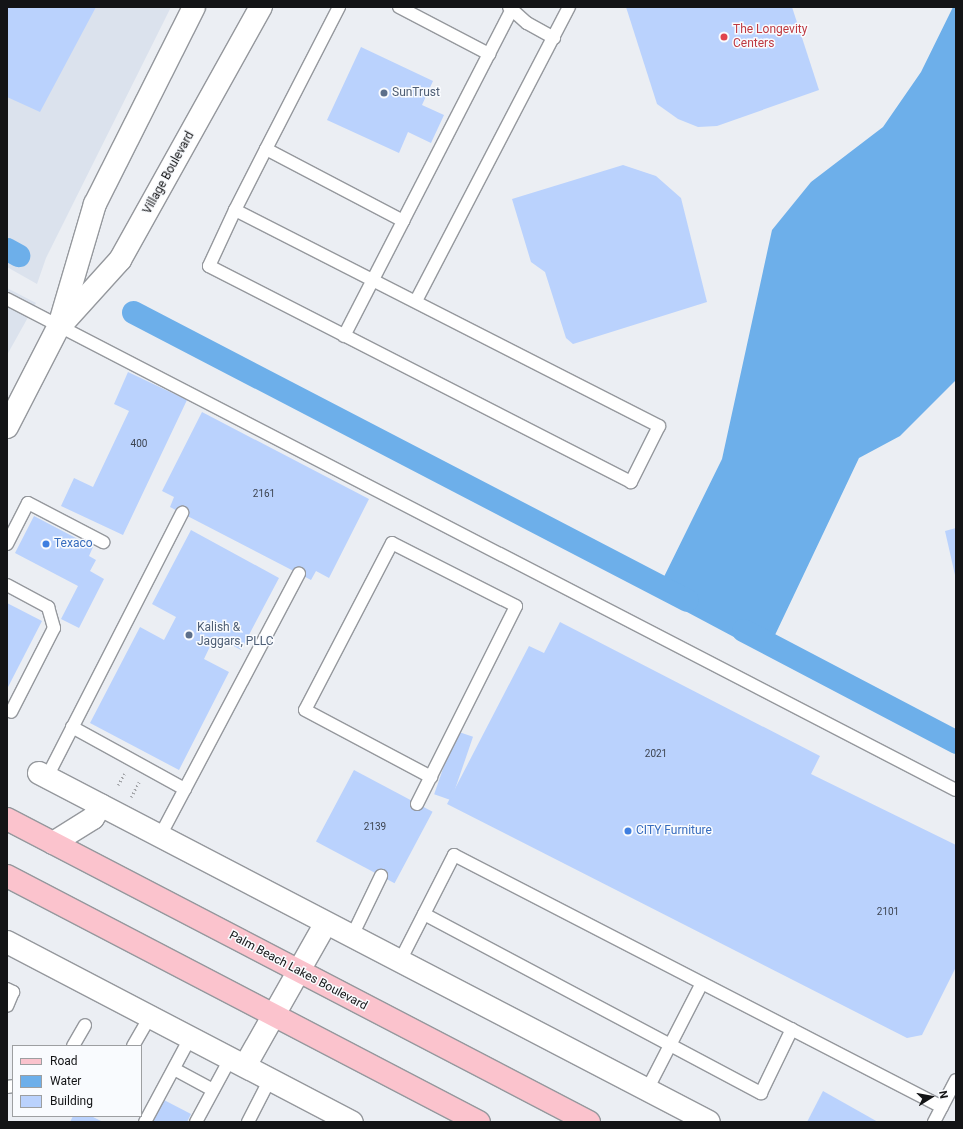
<!DOCTYPE html>
<html>
<head>
<meta charset="utf-8">
<style>
	body { margin:0 }
	#map { position:relative; width:963px; height:1129px; overflow:hidden; background:#ebeef3; font-family:Roboto,sans-serif }
	div>[style] { position:absolute }
	[style*='--x'] { left:calc(var(--x)*1px); top:calc(var(--y)*1px); width:calc(var(--w)*1px); rotate:calc(var(--a)*1deg) }
	.built>* { inset:0; background:#dbe2ed }
	.water>* { inset:0; background:#6dafea }
	.canal>* { height:23px; margin:-11.5px; padding:0 11.5px; transform-origin:11.5px; border-radius:11.5px; background:#6dafea }
	.building>* { inset:0; background:#bad2fd; transform-origin:0 0 }
	.path>* { height:2.5px; margin-top:-1.25px; transform-origin:0; background:repeating-linear-gradient(90deg,#a2a4a8 0 1px,transparent 0 4px) }
	.roads { filter:drop-shadow(1px 0 #95989d) drop-shadow(-1px 0 #95989d) drop-shadow(0 1px #95989d) drop-shadow(0 -1px #95989d) }
	.lane>* { height:12px; margin:-6px; padding:0 6px; transform-origin:6px; border-radius:6px; background:#fff }
	.street>* { height:22px; margin:-11px; padding:0 11px; transform-origin:11px; border-radius:11px; background:#fff }
	.secondary>* { height:22px; margin:-11px; padding:0 11px; transform-origin:11px; border-radius:11px; background:#fff }
	.primary>* { height:22px; margin:-11px; padding:0 11px; transform-origin:11px; border-radius:11px; background:#fbc3cd }
	.dots>* { width:11px; height:11px; translate:-50% -50%; box-sizing:border-box; border:2px solid #f9fbfe; border-radius:50% }
	span { translate:-50% -50%; white-space:nowrap; text-align:center; line-height:1.15; -webkit-text-stroke:3px #f9fbfe; paint-order:stroke }
	.number-label { font-size:10px; color:#3d4450 }
	.number-label span { -webkit-text-stroke-width:0 }
	.health-label { font-size:12px; color:#be3a42 }
	.left { translate:0 -50%; text-align:left }
	.service-label { font-size:12px; color:#4e5e75 }
	.street-label { font-size:12px; color:#131416 }
	.shop-label { font-size:12px; color:#366cbe }
	.frame { position:absolute; inset:0; border:8px solid #131416; pointer-events:none }
	.legend { position:absolute; left:12px; top:1045px; width:130px; height:72px; box-sizing:border-box; background:#f9fbfe; border:1px solid #9d9fa1; margin:0; padding:5px 7px; list-style:none; font-size:12px; color:#131416 }
	.legend li { display:flex; align-items:center; gap:8px; height:20px }
	.legend b { width:20px; border:1px solid #9d9fa1 }
	.north { position:absolute; left:911px; top:1077px; width:40px; height:40px; -webkit-text-stroke:3px #f9fbfe; paint-order:stroke; rotate:79deg; font-size:11px; font-weight:700; line-height:16px; text-align:center; color:#131416 }
	.north::after { content:''; display:block; margin:auto; width:14px; height:18px; background:#131416; clip-path:polygon(50% 0,100% 100%,50% 72%,0 100%) }
</style>
</head>
<body>
<div id="map">
	<div class="built">
		<i style="clip-path:polygon(7px 7px,171px 7px,46px 258px,37px 284px,7px 267px)"></i>
		<i style="clip-path:polygon(7px 288px,36px 303px,7px 355px)"></i>
	</div>
	<div class="water">
		<i style="clip-path:polygon(953px 7px,956px 7px,956px 380px,900px 436px,859px 458px,766px 654px,655px 595px,722px 459px,772px 230px,811px 182px,883px 127px,921px 72px)"></i>
	</div>
	<div class="canal">
		<i style="--x:7;--y:249;--w:13;--a:29"></i>
		<i style="--x:133;--y:312;--w:624;--a:27.47"></i>
		<i style="--x:743;--y:630;--w:241;--a:27.7"></i>
	</div>
	<div class="building">
		<i style="clip-path:polygon(7px 7px,96px 7px,40px 112px,7px 97px)"></i>
		<i style="clip-path:polygon(626px 7px,792px 7px,819px 90px,717px 126px,698px 127px,678px 119px,657px 104px)"></i>
		<i style="clip-path:polygon(361px 47px,433px 81px,422px 105px,444px 115px,431px 143px,408px 132px,399px 153px,327px 120px)"></i>
		<i style="clip-path:polygon(623px 165px,656px 176px,681px 198px,707px 302px,573px 344px,566px 338px,545px 272px,531px 262px,512px 199px)"></i>
		<i style="clip-path:polygon(128px 372px,187px 400px,123px 535px,61px 506px,74px 478px,93px 487px,129px 411px,114px 404px)"></i>
		<i style="clip-path:polygon(202px 412px,369px 499px,329px 578px,316px 571px,311px 580px,170px 507px,174px 497px,162px 491px)"></i>
		<i style="clip-path:polygon(34px 516px,93px 547px,89px 556px,96px 560px,90px 571px,104px 579px,79px 628px,61px 619px,78px 586px,15px 553px)"></i>
		<i style="clip-path:polygon(956px 528px,956px 574px,955px 575px,945px 531px)"></i>
		<i style="clip-path:polygon(191px 530px,279px 578px,241px 650px,215px 636px,204px 659px,229px 672px,179px 770px,90px 723px,140px 627px,164px 640px,176px 617px,152px 604px)"></i>
		<i style="clip-path:polygon(7px 603px,42px 621px,7px 689px)"></i>
		<i style="clip-path:polygon(560px 622px,820px 756px,811px 774px,956px 845px,956px 967px,922px 1035px,907px 1038px,447px 804px,529px 646px,544px 653px)"></i>
		<i style="left:456px;top:731px;width:18px;height:67px;rotate:19deg"></i>
		<i style="left:354px;top:770px;width:89px;height:81px;rotate:28deg"></i>
		<i style="clip-path:polygon(823px 1091px,878px 1122px,807px 1122px)"></i>
		<i style="clip-path:polygon(164px 1100px,191px 1114px,187px 1122px,153px 1122px)"></i>
		<i style="clip-path:polygon(73px 1116px,91px 1116px,103px 1122px,70px 1122px)"></i>
	</div>
	<div class="path">
		<i style="--x:118;--y:785;--w:13;--a:-61"></i>
		<i style="--x:131;--y:797;--w:17;--a:-62"></i>
	</div>
	<div class="roads">
		<div class="lane">
			<i style="--x:339;--y:7;--w:160;--a:117.2"></i>
			<i style="--x:266;--y:149;--w:155;--a:27.7"></i>
			<i style="--x:403;--y:221;--w:241;--a:-62.8"></i>
			<i style="--x:399;--y:7;--w:102;--a:27.6"></i>
			<i style="--x:509;--y:7;--w:24;--a:42"></i>
			<i style="--x:527;--y:23;--w:31;--a:29"></i>
			<i style="--x:235;--y:210;--w:476;--a:27"></i>
			<i style="--x:659;--y:426;--w:63;--a:116.6"></i>
			<i style="--x:631;--y:482;--w:474;--a:-152.9"></i>
			<i style="--x:209;--y:266;--w:62;--a:-65.1"></i>
			<i style="--x:235;--y:210;--w:68;--a:-63.1"></i>
			<i style="--x:7;--y:299;--w:1068;--a:27.36"></i>
			<i style="--x:417;--y:299;--w:329;--a:-62.5"></i>
			<i style="--x:344;--y:336;--w:129;--a:-62.8"></i>
			<i style="--x:7;--y:544;--w:46;--a:-62.9"></i>
			<i style="--x:28;--y:503;--w:85;--a:27.5"></i>
			<i style="--x:7;--y:585;--w:47;--a:28.2"></i>
			<i style="--x:48;--y:607;--w:22;--a:74"></i>
			<i style="--x:54;--y:628;--w:94;--a:117.1"></i>
			<i style="--x:72;--y:727;--w:129;--a:28.8"></i>
			<i style="--x:47;--y:777;--w:297;--a:-62.9"></i>
			<i style="--x:417;--y:804;--w:221;--a:-63.4"></i>
			<i style="--x:516;--y:606;--w:139;--a:-153.1"></i>
			<i style="--x:392;--y:543;--w:188;--a:117.5"></i>
			<i style="--x:305;--y:710;--w:143;--a:28"></i>
			<i style="--x:160;--y:836;--w:297;--a:-62.1"></i>
			<i style="--x:424;--y:914;--w:382;--a:28"></i>
			<i style="--x:761;--y:1093;--w:71;--a:-64.2"></i>
			<i style="--x:352;--y:936;--w:67;--a:-64.2"></i>
			<i style="--x:400;--y:961;--w:119;--a:-63"></i>
			<i style="--x:454;--y:855;--w:549;--a:27.31"></i>
			<i style="--x:7;--y:989;--w:7;--a:27"></i>
			<i style="--x:13;--y:992;--w:15;--a:113"></i>
			<i style="--x:73;--y:1046;--w:24;--a:-60"></i>
			<i style="--x:133;--y:1046;--w:34;--a:-60"></i>
			<i style="--x:174;--y:1069;--w:44;--a:28.3"></i>
			<i style="--x:7;--y:1087;--w:6;--a:-9"></i>
			<i style="--x:647;--y:1090;--w:120;--a:-62.8"></i>
			<i style="--x:145;--y:1122;--w:95;--a:-61.8"></i>
			<i style="--x:196;--y:1122;--w:72;--a:-61.6"></i>
			<i style="--x:248;--y:1122;--w:48;--a:-62.9"></i>
			<i style="--x:934;--y:1122;--w:47;--a:-62.4"></i>
		</div>
		<div class="street">
			<i style="--x:39;--y:773;--w:755;--a:27.51"></i>
			<i style="--x:53;--y:843;--w:47;--a:-32"></i>
			<i style="--x:93;--y:818;--w:15;--a:-58"></i>
			<i style="--x:7;--y:942;--w:389;--a:27.6"></i>
			<i style="--x:245;--y:1066;--w:164;--a:-60.5"></i>
		</div>
		<div class="secondary">
			<i style="--x:63;--y:323;--w:85;--a:-47.9"></i>
			<i style="--x:120;--y:260;--w:290;--a:-60.9"></i>
			<i style="--x:7;--y:427;--w:114;--a:-62.8"></i>
			<i style="--x:59;--y:326;--w:127;--a:-73.6"></i>
			<i style="--x:95;--y:204;--w:220;--a:-63.3"></i>
		</div>
		<div class="primary">
			<i style="--x:7;--y:819;--w:656;--a:27.5"></i>
			<i style="--x:7;--y:876;--w:532;--a:27.53"></i>
		</div>
	</div>
	<div class="dots">
		<i style="left:724px;top:37px;background:#e0444e"></i>
		<i style="left:384px;top:93px;background:#5c6f8a"></i>
		<i style="left:46px;top:544px;background:#3f7fe0"></i>
		<i style="left:189px;top:635px;background:#5c6f8a"></i>
		<i style="left:628px;top:831px;background:#3f7fe0"></i>
	</div>
	<div class="number-label">
		<span style="left:139px;top:444px">400</span>
		<span style="left:264px;top:494px">2161</span>
		<span style="left:656px;top:754px">2021</span>
		<span style="left:375px;top:827px">2139</span>
		<span style="left:888px;top:912px">2101</span>
	</div>
	<div class="health-label">
		<span class="left" style="left:733px;top:37px">The Longevity<br>Centers</span>
	</div>
	<div class="service-label">
		<span class="left" style="left:392px;top:93px">SunTrust</span>
		<span class="left" style="left:197px;top:635px">Kalish &amp;<br>Jaggars, PLLC</span>
	</div>
	<div class="street-label">
		<span style="left:169px;top:173px;rotate:-61deg">Village Boulevard</span>
		<span style="left:298px;top:971px;rotate:28deg">Palm Beach Lakes Boulevard</span>
	</div>
	<div class="shop-label">
		<span class="left" style="left:54px;top:544px">Texaco</span>
		<span class="left" style="left:636px;top:831px">CITY Furniture</span>
	</div>
	<div class="frame"></div>
	<ul class="legend">
	<li><b style="height:5px;background:#fbc3cd"></b>Road</li>
	<li><b style="height:11px;background:#6dafea"></b>Water</li>
	<li><b style="height:11px;background:#bad2fd"></b>Building</li>
	</ul>
	<div class="north">N</div>
</div>
</body>
</html>
